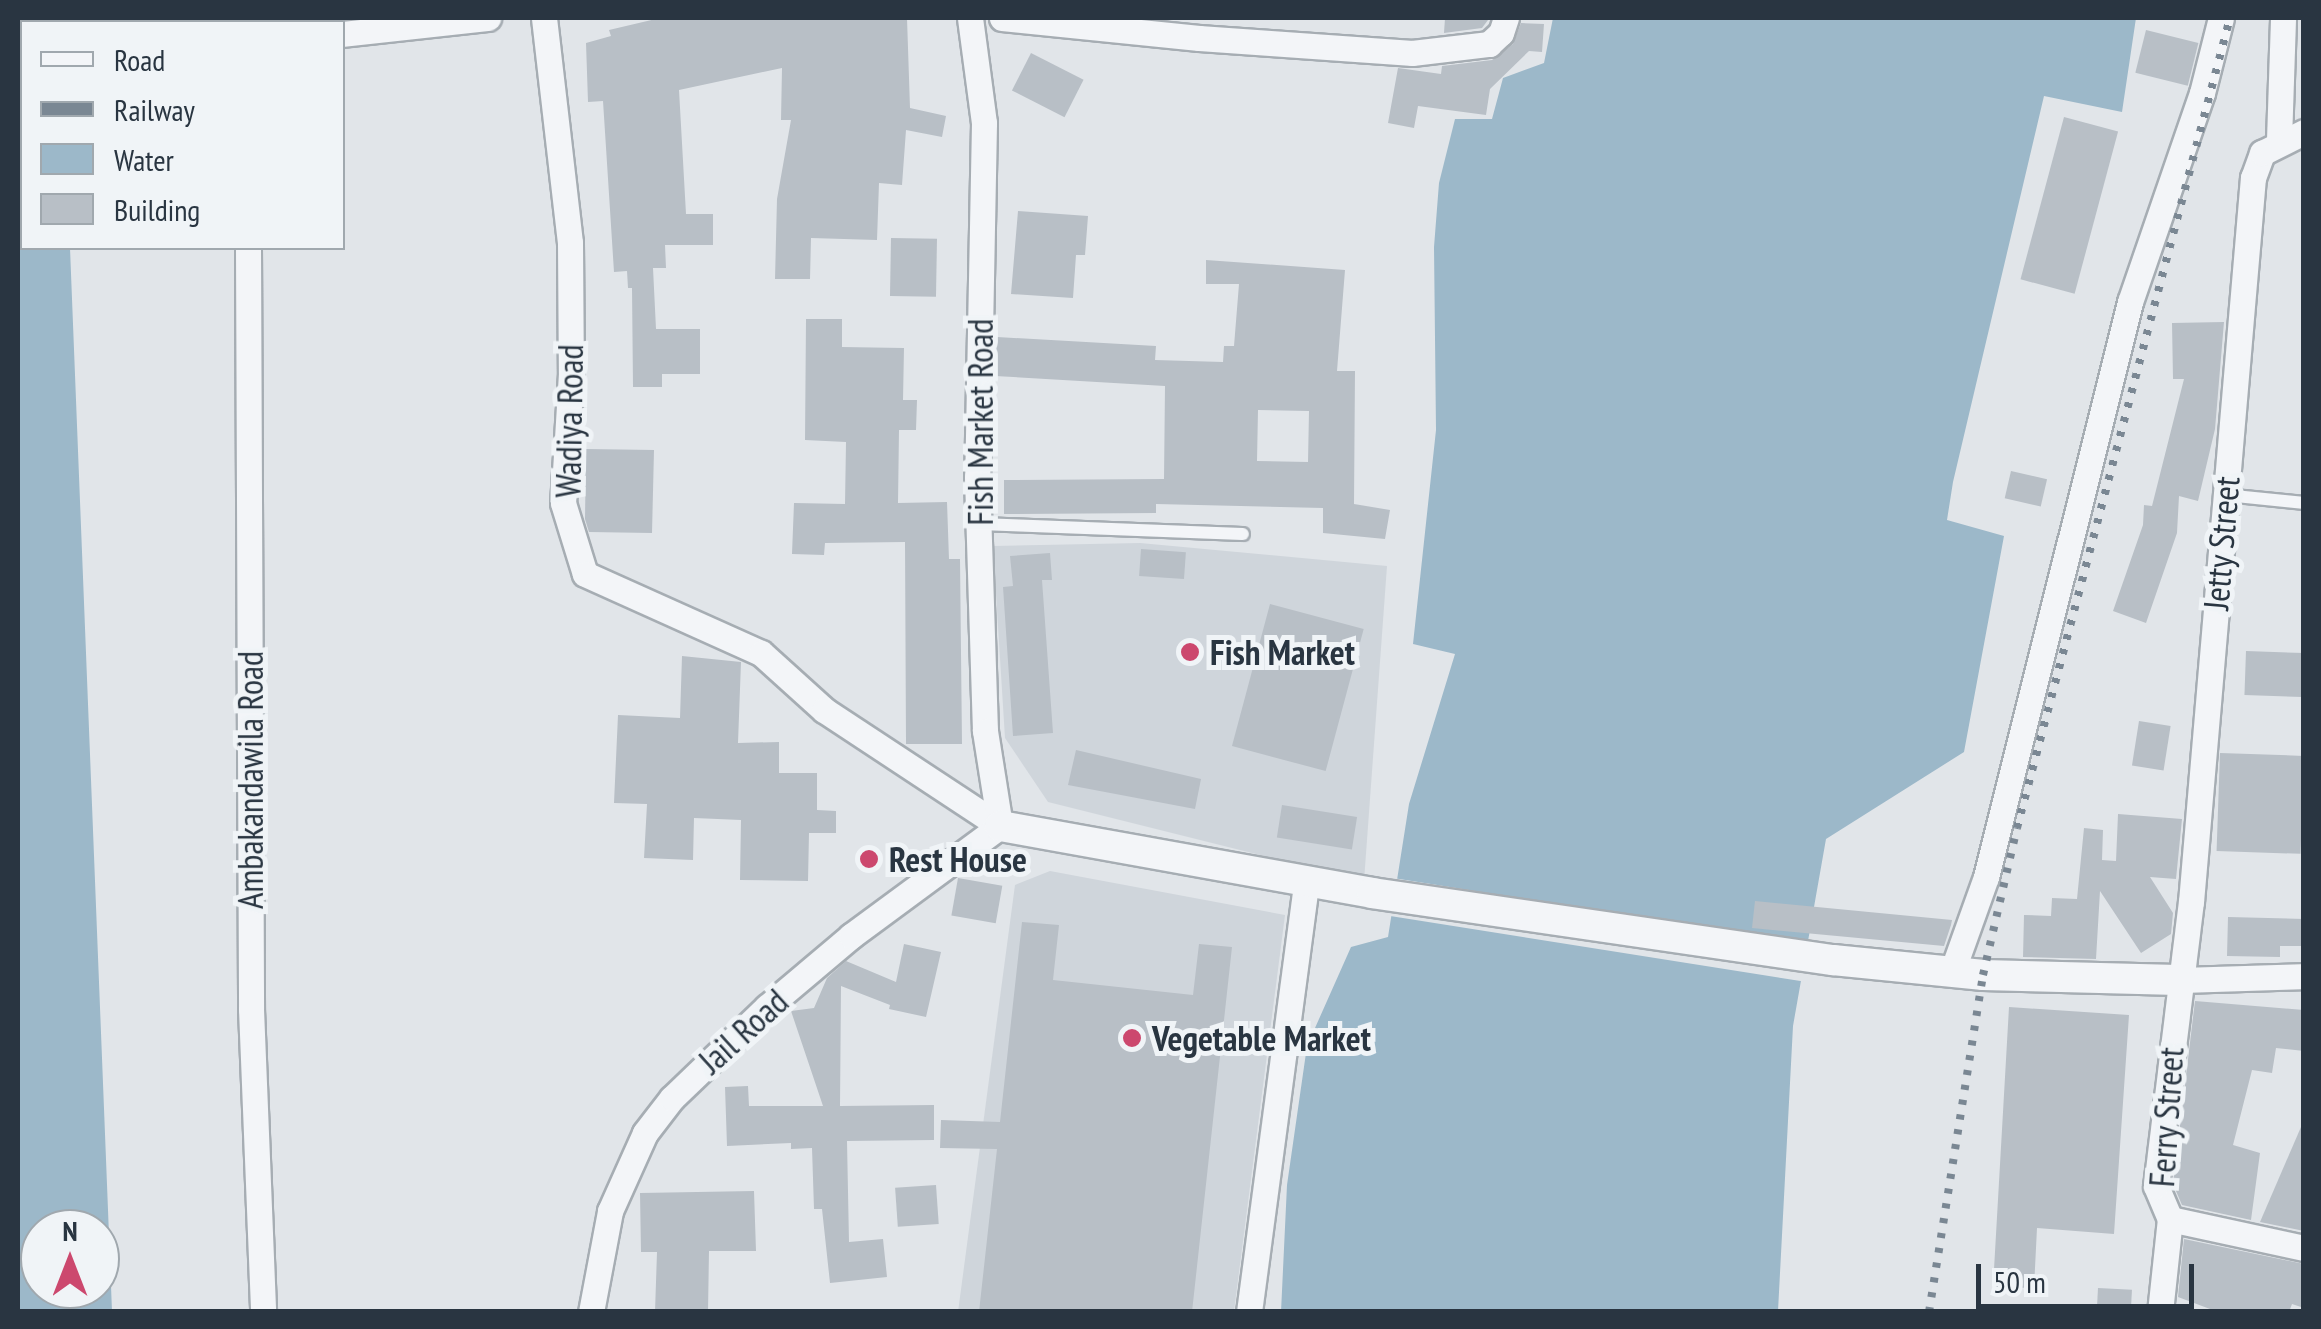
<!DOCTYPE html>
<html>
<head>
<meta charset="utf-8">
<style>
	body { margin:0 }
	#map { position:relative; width:2321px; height:1329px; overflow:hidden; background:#e1e5e9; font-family:"PT Sans Narrow",sans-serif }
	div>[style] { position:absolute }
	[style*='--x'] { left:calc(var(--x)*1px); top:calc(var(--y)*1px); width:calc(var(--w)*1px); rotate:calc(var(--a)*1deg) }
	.built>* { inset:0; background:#cfd5db }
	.water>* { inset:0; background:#9cb8c9 }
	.pier>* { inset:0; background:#e1e5e9; transform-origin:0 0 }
	.building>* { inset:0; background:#b8bfc6; transform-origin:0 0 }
	.roads { filter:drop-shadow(2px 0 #a6adb3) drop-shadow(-2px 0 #a6adb3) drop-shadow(0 2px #a6adb3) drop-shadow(0 -2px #a6adb3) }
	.service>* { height:12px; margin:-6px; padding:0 6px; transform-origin:6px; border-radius:6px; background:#f3f5f8 }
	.minor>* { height:25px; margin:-12.5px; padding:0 12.5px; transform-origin:12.5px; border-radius:12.5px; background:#f3f5f8 }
	.tertiary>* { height:30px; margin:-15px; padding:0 15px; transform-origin:15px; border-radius:15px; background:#f3f5f8 }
	.rail>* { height:8px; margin-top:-4px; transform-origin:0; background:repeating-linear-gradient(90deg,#7a8793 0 5px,transparent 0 15px) }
	.dots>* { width:28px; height:28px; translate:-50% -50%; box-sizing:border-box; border:5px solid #f0f4f7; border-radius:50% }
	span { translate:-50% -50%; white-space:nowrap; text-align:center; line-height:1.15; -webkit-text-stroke:10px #f0f4f7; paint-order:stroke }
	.street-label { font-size:35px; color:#293541 }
	.poi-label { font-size:35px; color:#293541; font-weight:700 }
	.left { translate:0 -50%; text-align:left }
	.frame { position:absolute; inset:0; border:20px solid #293541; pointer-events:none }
	.legend { position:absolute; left:20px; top:20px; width:325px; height:230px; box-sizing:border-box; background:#f0f4f7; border:2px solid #a0a8ae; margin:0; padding:12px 18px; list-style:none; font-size:30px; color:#293541 }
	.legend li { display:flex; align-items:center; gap:20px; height:50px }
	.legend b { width:50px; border:2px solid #a0a8ae }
	.north { position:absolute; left:20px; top:1209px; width:100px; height:100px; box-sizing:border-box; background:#f0f4f7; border:2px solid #a0a8ae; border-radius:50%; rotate:0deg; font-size:28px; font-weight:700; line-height:40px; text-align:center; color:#293541 }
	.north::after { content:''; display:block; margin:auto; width:35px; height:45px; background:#cc486e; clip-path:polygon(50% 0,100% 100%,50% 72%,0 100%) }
	.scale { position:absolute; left:1976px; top:1264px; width:218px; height:45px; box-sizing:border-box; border:5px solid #293541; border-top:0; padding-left:12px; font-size:30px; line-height:35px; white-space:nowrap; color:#293541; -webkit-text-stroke:8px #f0f4f7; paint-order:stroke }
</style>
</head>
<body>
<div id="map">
	<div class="built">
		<i style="clip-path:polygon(1140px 543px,1387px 566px,1364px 881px,1048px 802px,1005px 738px,993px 546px)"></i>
		<i style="clip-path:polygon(1050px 871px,1285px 915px,1234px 1311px,958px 1312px,1015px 885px)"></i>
	</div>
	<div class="water">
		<i style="clip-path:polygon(evenodd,18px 18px,61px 18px,61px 22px,22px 22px,22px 248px,70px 248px,112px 1311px,18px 1311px,18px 18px,40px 1229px,100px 1229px,100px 1289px,40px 1289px,40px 1229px)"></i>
		<i style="clip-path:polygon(1553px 18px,2136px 18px,2122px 112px,2044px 96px,1953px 482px,1947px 520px,2004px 536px,1964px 752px,1826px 839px,1793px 1026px,1778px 1311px,1281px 1312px,1287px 1185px,1307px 1046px,1351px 947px,1388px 937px,1409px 804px,1455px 654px,1413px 644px,1436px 430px,1434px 247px,1439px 183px,1455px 119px,1492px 119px,1503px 78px,1544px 63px)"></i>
	</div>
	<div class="pier">
		<i style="left:1393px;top:878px;width:425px;height:38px;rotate:9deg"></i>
	</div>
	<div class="building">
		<i style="clip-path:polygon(660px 18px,907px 18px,910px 108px,946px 116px,942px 137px,906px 130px,902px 185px,879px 183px,877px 240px,811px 238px,810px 279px,775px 279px,777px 199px,791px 120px,781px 120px,782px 68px,679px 90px,686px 214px,713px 214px,713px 245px,665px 245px,666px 268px,653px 268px,656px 329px,700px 329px,700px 374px,662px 374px,662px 387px,633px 387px,632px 288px,628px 288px,627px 271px,614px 272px,603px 101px,588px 102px,586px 43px,611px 36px,609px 30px)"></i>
		<i style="clip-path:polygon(1445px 18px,1482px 18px,1488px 20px,1482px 28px,1444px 33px)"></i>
		<i style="clip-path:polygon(1521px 23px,1544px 24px,1542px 52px,1529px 51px,1490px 89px,1486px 115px,1418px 106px,1414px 128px,1388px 123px,1398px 68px,1441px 74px,1442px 66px,1492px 60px,1513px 44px)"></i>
		<i style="left:2146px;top:30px;width:54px;height:44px;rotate:14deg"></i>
		<i style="left:1031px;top:53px;width:59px;height:42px;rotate:27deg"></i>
		<i style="left:2064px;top:117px;width:56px;height:168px;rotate:15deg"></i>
		<i style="clip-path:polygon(1018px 211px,1088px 216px,1085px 255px,1076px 255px,1073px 298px,1011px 294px)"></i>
		<i style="left:891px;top:238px;width:46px;height:58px;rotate:1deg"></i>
		<i style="clip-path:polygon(evenodd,1206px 260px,1345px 270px,1337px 371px,1355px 371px,1354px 504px,1390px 510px,1385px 539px,1323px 533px,1323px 508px,1156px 504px,1156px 513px,1004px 514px,1004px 480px,1164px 479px,1165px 386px,995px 376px,997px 337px,1156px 346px,1155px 360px,1223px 362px,1224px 346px,1234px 346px,1239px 284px,1206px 284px,1206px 260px,1258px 410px,1309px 411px,1308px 462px,1257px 461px,1258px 410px)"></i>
		<i style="clip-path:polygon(806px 319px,842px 319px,842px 347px,904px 348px,903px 400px,917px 400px,916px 430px,899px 430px,898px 503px,947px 502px,949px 559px,960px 559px,962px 744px,906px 744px,905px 542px,825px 543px,824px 555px,792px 554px,794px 503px,845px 504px,846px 442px,805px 440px)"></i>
		<i style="clip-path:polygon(2224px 322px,2215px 429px,2198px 501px,2179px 496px,2177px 533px,2146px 623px,2113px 611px,2143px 525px,2144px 505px,2152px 506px,2184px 379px,2173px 379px,2172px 323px)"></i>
		<i style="clip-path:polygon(586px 449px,654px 450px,652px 533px,589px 532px,585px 519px)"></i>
		<i style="left:2011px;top:471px;width:37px;height:28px;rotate:13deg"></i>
		<i style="left:1141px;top:549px;width:45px;height:27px;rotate:4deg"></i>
		<i style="clip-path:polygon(1050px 553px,1052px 580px,1042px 580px,1053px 733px,1013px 736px,1003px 587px,1013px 586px,1010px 556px)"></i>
		<i style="left:1270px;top:604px;width:97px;height:147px;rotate:15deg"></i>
		<i style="left:2246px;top:651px;width:58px;height:44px;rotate:2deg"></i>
		<i style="clip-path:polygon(682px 656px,741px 662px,738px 743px,779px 742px,779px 773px,817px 773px,817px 810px,836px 811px,836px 833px,809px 833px,808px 881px,740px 880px,741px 820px,694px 818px,693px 860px,644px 858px,647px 804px,614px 803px,618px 715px,680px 718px)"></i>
		<i style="left:2139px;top:721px;width:32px;height:45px;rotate:9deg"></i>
		<i style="clip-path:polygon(1076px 750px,1201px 779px,1195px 809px,1068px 785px)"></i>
		<i style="left:2220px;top:753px;width:84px;height:98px;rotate:2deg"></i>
		<i style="left:1282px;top:805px;width:76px;height:33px;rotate:9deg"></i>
		<i style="clip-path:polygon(2118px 814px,2182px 819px,2176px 879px,2150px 877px,2173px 913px,2171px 934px,2141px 953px,2100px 891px,2096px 959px,2023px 957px,2024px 915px,2051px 916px,2052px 898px,2077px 899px,2084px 828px,2103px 830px,2102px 860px,2116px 861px)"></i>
		<i style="left:958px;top:878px;width:45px;height:38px;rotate:10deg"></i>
		<i style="clip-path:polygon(1755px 901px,1952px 920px,1951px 925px,1944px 946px,1752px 928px)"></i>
		<i style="clip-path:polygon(2228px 917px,2304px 919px,2304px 946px,2280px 946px,2280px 957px,2227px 956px)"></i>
		<i style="clip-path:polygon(1022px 922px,1059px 925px,1053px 980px,1193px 995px,1199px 944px,1232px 947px,1192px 1312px,979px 1312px,997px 1149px,940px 1148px,941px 1120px,1000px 1122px)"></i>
		<i style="clip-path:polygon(904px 944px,941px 952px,926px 1017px,889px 1009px,890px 1005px,841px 986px,840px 1106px,934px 1105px,934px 1140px,847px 1141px,849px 1242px,883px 1239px,887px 1277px,830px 1283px,822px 1209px,814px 1209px,812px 1148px,791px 1149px,791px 1143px,727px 1146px,725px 1087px,748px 1086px,749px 1106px,823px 1106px,791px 1011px,814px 1008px,827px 978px,846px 961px,896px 982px)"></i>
		<i style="clip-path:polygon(2195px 1001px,2304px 1010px,2304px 1051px,2276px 1048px,2272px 1073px,2252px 1070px,2233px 1145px,2260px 1153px,2251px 1220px,2182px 1205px,2173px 1184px)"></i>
		<i style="clip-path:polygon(2009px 1007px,2129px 1015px,2114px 1234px,2037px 1228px,2034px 1288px,1993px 1287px)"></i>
		<i style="clip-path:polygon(2304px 1120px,2304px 1231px,2260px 1222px)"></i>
		<i style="left:936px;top:1185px;width:39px;height:41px;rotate:86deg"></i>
		<i style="clip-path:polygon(754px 1191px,756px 1251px,709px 1251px,708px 1312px,655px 1312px,657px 1252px,641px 1252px,640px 1193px)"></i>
		<i style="clip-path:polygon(2184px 1239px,2304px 1264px,2304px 1308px,2292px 1304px,2289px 1312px,2218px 1312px,2178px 1297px)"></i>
		<i style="left:2098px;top:1288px;width:34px;height:24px;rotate:3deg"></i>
	</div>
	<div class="roads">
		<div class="service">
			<i style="--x:2225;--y:495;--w:79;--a:5.8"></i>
			<i style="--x:980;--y:524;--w:263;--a:2.2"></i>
		</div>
		<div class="minor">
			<i style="--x:544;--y:18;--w:226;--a:83.4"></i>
			<i style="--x:570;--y:243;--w:130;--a:89.6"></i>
			<i style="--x:571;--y:373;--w:130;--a:93.5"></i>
			<i style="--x:563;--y:503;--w:74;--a:72.8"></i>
			<i style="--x:585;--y:574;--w:193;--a:24.2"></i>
			<i style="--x:761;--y:653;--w:85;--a:42.1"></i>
			<i style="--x:824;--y:710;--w:211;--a:33.4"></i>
			<i style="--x:970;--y:18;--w:106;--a:82.4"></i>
			<i style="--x:984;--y:123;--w:354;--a:91.1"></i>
			<i style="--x:977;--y:477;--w:254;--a:88.2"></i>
			<i style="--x:985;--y:731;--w:96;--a:81"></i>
			<i style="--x:1002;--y:18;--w:198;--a:5.8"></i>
			<i style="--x:1199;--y:38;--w:214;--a:4"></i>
			<i style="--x:1412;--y:53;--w:78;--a:-6.7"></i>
			<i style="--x:1489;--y:44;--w:16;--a:-43"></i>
			<i style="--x:1501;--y:33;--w:16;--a:-72"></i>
			<i style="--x:342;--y:34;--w:147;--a:-6.3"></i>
			<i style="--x:2279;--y:140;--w:122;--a:-88.1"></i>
			<i style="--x:248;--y:248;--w:761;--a:89.77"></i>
			<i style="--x:251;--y:1009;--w:303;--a:87.7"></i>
			<i style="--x:1952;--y:972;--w:101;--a:-70.3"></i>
			<i style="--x:1986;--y:877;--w:593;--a:-75.94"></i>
			<i style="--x:2130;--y:302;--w:221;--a:-71"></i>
			<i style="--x:2202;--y:93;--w:77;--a:-75.8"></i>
			<i style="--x:2178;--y:980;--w:126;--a:-1.8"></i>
			<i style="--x:2170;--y:1219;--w:137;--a:12.2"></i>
			<i style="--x:591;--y:1312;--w:103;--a:-79.3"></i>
			<i style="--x:610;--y:1211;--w:85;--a:-65.8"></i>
			<i style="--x:645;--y:1133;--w:44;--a:-52.4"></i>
			<i style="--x:672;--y:1098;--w:132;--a:-43.8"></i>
			<i style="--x:767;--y:1007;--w:110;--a:-40.2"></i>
			<i style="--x:851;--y:936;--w:185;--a:-36.4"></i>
			<i style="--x:1249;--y:1312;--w:437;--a:-82.4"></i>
			<i style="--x:2160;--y:1312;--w:94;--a:-83.9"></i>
			<i style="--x:2170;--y:1219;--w:36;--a:-113"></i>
			<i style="--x:2156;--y:1186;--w:286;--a:-83"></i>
			<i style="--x:2191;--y:902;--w:727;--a:-85.11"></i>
			<i style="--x:2253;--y:178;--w:27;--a:-70"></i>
			<i style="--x:2262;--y:153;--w:47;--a:-26.6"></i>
		</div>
		<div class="tertiary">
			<i style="--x:1000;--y:826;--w:378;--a:10.2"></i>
			<i style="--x:1372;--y:893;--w:466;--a:8.3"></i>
			<i style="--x:1833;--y:960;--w:151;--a:5.7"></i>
			<i style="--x:1983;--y:975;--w:195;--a:1.5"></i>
		</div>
	</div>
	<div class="rail">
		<i style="--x:1929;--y:1312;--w:341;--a:-80.9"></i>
		<i style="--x:1983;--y:975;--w:151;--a:-77"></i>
		<i style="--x:2017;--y:828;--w:838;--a:-75.27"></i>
	</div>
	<div class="dots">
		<i style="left:1190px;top:652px;background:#cc486e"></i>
		<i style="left:869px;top:859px;background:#cc486e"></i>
		<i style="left:1132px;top:1038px;background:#cc486e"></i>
	</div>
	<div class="street-label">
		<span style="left:569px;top:421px;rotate:-89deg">Wadiya Road</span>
		<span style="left:980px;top:422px;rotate:-90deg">Fish Market Road</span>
		<span style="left:2221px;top:543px;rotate:-85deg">Jetty Street</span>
		<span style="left:250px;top:780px;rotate:-90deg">Ambakandawila Road</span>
		<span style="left:743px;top:1031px;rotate:-42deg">Jail Road</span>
		<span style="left:2166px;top:1117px;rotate:-86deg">Ferry Street</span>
	</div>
	<div class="poi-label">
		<span class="left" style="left:1210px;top:652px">Fish Market</span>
		<span class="left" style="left:889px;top:859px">Rest House</span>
		<span class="left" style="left:1152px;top:1038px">Vegetable Market</span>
	</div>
	<div class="frame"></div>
	<ul class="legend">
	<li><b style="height:12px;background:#f3f5f8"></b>Road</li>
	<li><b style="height:12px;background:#7a8793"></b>Railway</li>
	<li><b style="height:28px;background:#9cb8c9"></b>Water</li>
	<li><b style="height:28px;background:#b8bfc6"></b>Building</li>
	</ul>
	<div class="north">N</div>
	<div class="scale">50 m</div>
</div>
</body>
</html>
